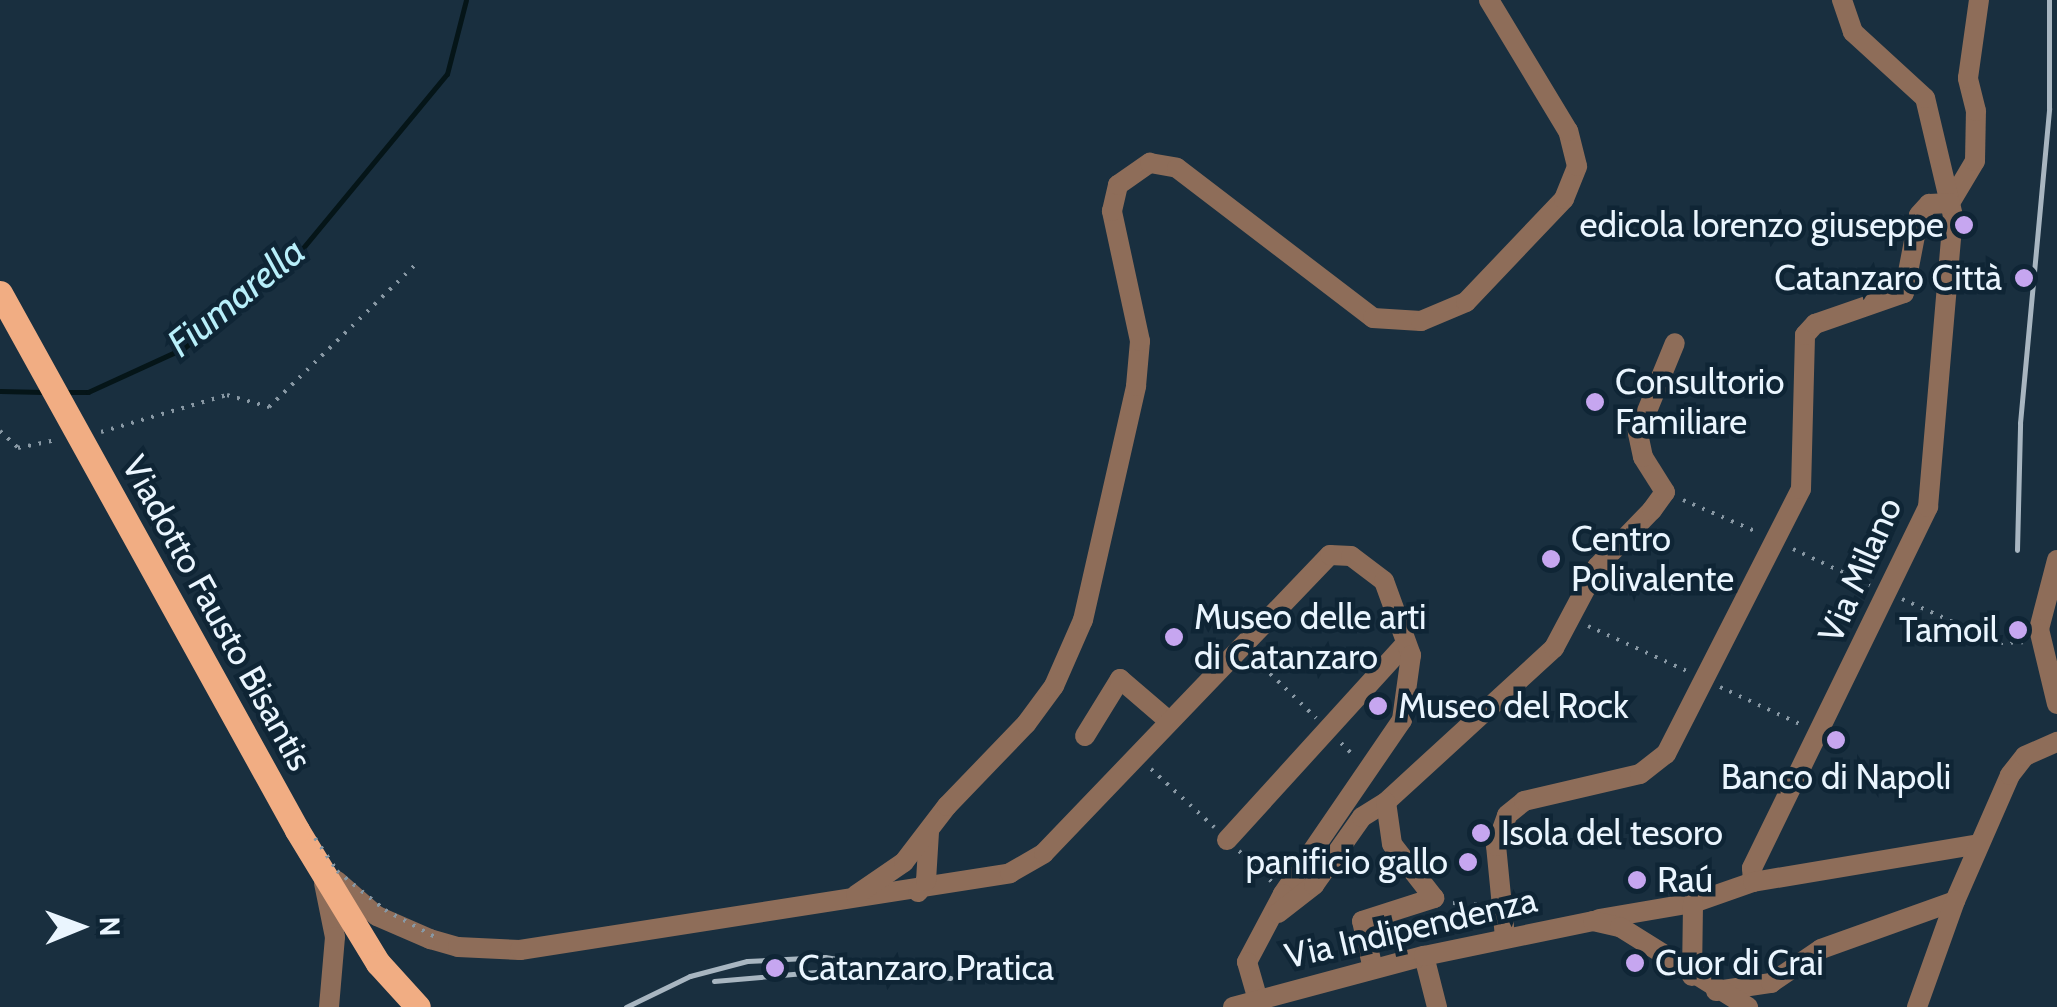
<!DOCTYPE html>
<html>
<head>
<meta charset="utf-8">
<style>
	body { margin:0 }
	#map { position:relative; width:2057px; height:1007px; overflow:hidden; background:#192f3f; font-family:Cabin,sans-serif }
	div>[style] { position:absolute }
	[style*='--x'] { left:calc(var(--x)*1px); top:calc(var(--y)*1px); width:calc(var(--w)*1px); rotate:calc(var(--a)*1deg) }
	.stream>* { height:5px; margin:-2.5px; padding:0 2.5px; transform-origin:2.5px; border-radius:2.5px; background:#051518 }
	.path>* { height:4px; margin-top:-2px; transform-origin:0; background:repeating-linear-gradient(90deg,#8898a4 0 2.5px,transparent 0 10.5px) }
	.minor>* { height:20px; margin:-10px; padding:0 10px; transform-origin:10px; border-radius:10px; background:#8e6d59 }
	.major>* { height:25px; margin:-12.5px; padding:0 12.5px; transform-origin:12.5px; border-radius:12.5px; background:#f1ad83 }
	.rail>* { height:5px; margin:-2.5px; padding:0 2.5px; transform-origin:2.5px; border-radius:2.5px; background:#a8b6c1 }
	.path-bridge>* { height:4px; margin-top:-2px; transform-origin:0; background:repeating-linear-gradient(90deg,#8898a4 0 2.5px,transparent 0 10.5px) }
	.major-bridge>* { height:25px; margin:-12.5px; padding:0 12.5px; transform-origin:12.5px; border-radius:12.5px; background:#f1ad83 }
	.dots>* { width:28px; height:28px; translate:-50% -50%; box-sizing:border-box; border:5px solid #0f2535; border-radius:50% }
	span { translate:-50% -50%; white-space:nowrap; text-align:center; line-height:1.15; -webkit-text-stroke:9px #0f2535; paint-order:stroke }
	.poi-label { font-size:35px; color:#eaf5fe }
	.right { translate:-100% -50%; text-align:right }
	.left { translate:0 -50%; text-align:left }
	.street-label { font-size:35px; color:#eaf5fe }
	.water-label { font-size:38px; color:#b8effa; font-style:italic }
	.north { position:absolute; left:30px; top:877px; width:100px; height:100px; -webkit-text-stroke:8px #0f2535; paint-order:stroke; rotate:89deg; font-size:28px; font-weight:700; line-height:40px; text-align:center; color:#eaf5fe }
	.north::after { content:''; display:block; margin:auto; width:35px; height:45px; background:#eaf5fe; clip-path:polygon(50% 0,100% 100%,50% 72%,0 100%) }
</style>
</head>
<body>
<div id="map">
	<div class="stream">
		<i style="--x:0;--y:391;--w:44;--a:1.3"></i>
		<i style="--x:65;--y:392;--w:23;--a:0"></i>
		<i style="--x:88;--y:392;--w:106;--a:-24.6"></i>
		<i style="--x:184;--y:348;--w:132;--a:-38.3"></i>
		<i style="--x:288;--y:266;--w:249;--a:-50.4"></i>
		<i style="--x:447;--y:74;--w:76;--a:-75.6"></i>
	</div>
	<div class="path">
		<i style="--x:0;--y:431;--w:25;--a:43"></i>
		<i style="--x:18;--y:448;--w:40;--a:-12"></i>
		<i style="--x:101;--y:432;--w:131;--a:-16.4"></i>
		<i style="--x:227;--y:395;--w:44;--a:15.9"></i>
		<i style="--x:269;--y:407;--w:206;--a:-44.2"></i>
		<i style="--x:1683;--y:500;--w:81;--a:23.4"></i>
		<i style="--x:1793;--y:549;--w:85;--a:25.1"></i>
		<i style="--x:1902;--y:599;--w:107;--a:24.2"></i>
		<i style="--x:2000;--y:643;--w:23;--a:-2"></i>
		<i style="--x:1588;--y:626;--w:111;--a:24.5"></i>
		<i style="--x:1255;--y:659;--w:85;--a:44"></i>
		<i style="--x:1720;--y:687;--w:90;--a:24.9"></i>
		<i style="--x:1341;--y:743;--w:20;--a:45"></i>
		<i style="--x:1151;--y:769;--w:86;--a:42.6"></i>
		<i style="--x:1239;--y:851;--w:45;--a:43.2"></i>
		<i style="--x:1453;--y:903;--w:30;--a:4"></i>
	</div>
	<div class="minor">
		<i style="--x:1950;--y:203;--w:49;--a:-59.2"></i>
		<i style="--x:1975;--y:161;--w:50;--a:-88.9"></i>
		<i style="--x:1976;--y:111;--w:34;--a:-104"></i>
		<i style="--x:1968;--y:78;--w:79;--a:-82"></i>
		<i style="--x:2057;--y:560;--w:71;--a:104.6"></i>
		<i style="--x:2039;--y:629;--w:77;--a:76.5"></i>
		<i style="--x:1085;--y:736;--w:67;--a:-58.4"></i>
		<i style="--x:1120;--y:679;--w:65;--a:40.6"></i>
		<i style="--x:1227;--y:840;--w:266;--a:-47.7"></i>
		<i style="--x:337;--y:881;--w:53;--a:41.2"></i>
		<i style="--x:377;--y:916;--w:58;--a:23.5"></i>
		<i style="--x:430;--y:939;--w:29;--a:16"></i>
		<i style="--x:458;--y:947;--w:62;--a:2.8"></i>
		<i style="--x:520;--y:950;--w:496;--a:-8.9"></i>
		<i style="--x:1010;--y:873;--w:39;--a:-30"></i>
		<i style="--x:1044;--y:853;--w:413;--a:-46.2"></i>
		<i style="--x:1330;--y:555;--w:21;--a:3"></i>
		<i style="--x:1351;--y:556;--w:41;--a:37.1"></i>
		<i style="--x:1384;--y:581;--w:79;--a:70"></i>
		<i style="--x:1411;--y:655;--w:66;--a:97.9"></i>
		<i style="--x:1402;--y:720;--w:211;--a:124.4"></i>
		<i style="--x:1283;--y:894;--w:77;--a:117.9"></i>
		<i style="--x:1247;--y:962;--w:47;--a:73.9"></i>
		<i style="--x:1753;--y:882;--w:14;--a:-94"></i>
		<i style="--x:1752;--y:868;--w:402;--a:-64"></i>
		<i style="--x:1928;--y:507;--w:292;--a:-85.1"></i>
		<i style="--x:1953;--y:216;--w:121;--a:-103.3"></i>
		<i style="--x:1925;--y:98;--w:98;--a:-137.5"></i>
		<i style="--x:1853;--y:32;--w:34;--a:-109"></i>
		<i style="--x:324;--y:883;--w:55;--a:78.5"></i>
		<i style="--x:335;--y:937;--w:70;--a:94.9"></i>
		<i style="--x:918;--y:892;--w:14;--a:-54"></i>
		<i style="--x:926;--y:881;--w:49;--a:-86.5"></i>
		<i style="--x:856;--y:895;--w:58;--a:-34.5"></i>
		<i style="--x:904;--y:862;--w:71;--a:-52.5"></i>
		<i style="--x:947;--y:806;--w:114;--a:-46.1"></i>
		<i style="--x:1026;--y:724;--w:47;--a:-53.6"></i>
		<i style="--x:1054;--y:686;--w:72;--a:-66.3"></i>
		<i style="--x:1083;--y:620;--w:240;--a:-77.2"></i>
		<i style="--x:1136;--y:386;--w:45;--a:-84.9"></i>
		<i style="--x:1140;--y:341;--w:133;--a:-102.2"></i>
		<i style="--x:1112;--y:211;--w:27;--a:-77"></i>
		<i style="--x:1118;--y:185;--w:39;--a:-35"></i>
		<i style="--x:1150;--y:163;--w:27;--a:10"></i>
		<i style="--x:1177;--y:168;--w:247;--a:37.4"></i>
		<i style="--x:1373;--y:318;--w:48;--a:3.6"></i>
		<i style="--x:1421;--y:321;--w:49;--a:-22.9"></i>
		<i style="--x:1466;--y:302;--w:142;--a:-46.4"></i>
		<i style="--x:1564;--y:199;--w:35;--a:-68"></i>
		<i style="--x:1577;--y:166;--w:36;--a:-104"></i>
		<i style="--x:1568;--y:131;--w:153;--a:-121.1"></i>
		<i style="--x:1278;--y:913;--w:46;--a:-37.9"></i>
		<i style="--x:1314;--y:885;--w:83;--a:-54.8"></i>
		<i style="--x:1362;--y:817;--w:28;--a:-32"></i>
		<i style="--x:1386;--y:802;--w:228;--a:-42.5"></i>
		<i style="--x:1554;--y:648;--w:92;--a:-62"></i>
		<i style="--x:1597;--y:567;--w:79;--a:-46"></i>
		<i style="--x:1652;--y:510;--w:22;--a:-54"></i>
		<i style="--x:1665;--y:492;--w:41;--a:-122.2"></i>
		<i style="--x:1643;--y:457;--w:25;--a:-102"></i>
		<i style="--x:1638;--y:433;--w:97;--a:-67.7"></i>
		<i style="--x:1599;--y:919;--w:95;--a:-9.7"></i>
		<i style="--x:1693;--y:903;--w:64;--a:-19.3"></i>
		<i style="--x:1753;--y:882;--w:229;--a:-9.5"></i>
		<i style="--x:1505;--y:937;--w:91;--a:-95.6"></i>
		<i style="--x:1496;--y:846;--w:33;--a:-70"></i>
		<i style="--x:1507;--y:815;--w:22;--a:-39"></i>
		<i style="--x:1524;--y:801;--w:119;--a:-13.1"></i>
		<i style="--x:1640;--y:774;--w:33;--a:-38"></i>
		<i style="--x:1666;--y:754;--w:297;--a:-63"></i>
		<i style="--x:1801;--y:489;--w:154;--a:-88.5"></i>
		<i style="--x:1805;--y:335;--w:15;--a:-48"></i>
		<i style="--x:1815;--y:324;--w:94;--a:-19.2"></i>
		<i style="--x:1904;--y:293;--w:79;--a:-79.1"></i>
		<i style="--x:1919;--y:215;--w:15;--a:-48"></i>
		<i style="--x:1929;--y:204;--w:21;--a:-3"></i>
		<i style="--x:1424;--y:956;--w:53;--a:75.7"></i>
		<i style="--x:1373;--y:969;--w:49;--a:-102.9"></i>
		<i style="--x:1362;--y:921;--w:76;--a:-17.7"></i>
		<i style="--x:1434;--y:898;--w:68;--a:-127.9"></i>
		<i style="--x:1392;--y:844;--w:42;--a:-98.1"></i>
		<i style="--x:1692;--y:976;--w:73;--a:-89.2"></i>
		<i style="--x:1716;--y:991;--w:56;--a:-8.3"></i>
		<i style="--x:1771;--y:983;--w:60;--a:-34.2"></i>
		<i style="--x:1821;--y:949;--w:142;--a:-19.7"></i>
		<i style="--x:1955;--y:901;--w:137;--a:-66.4"></i>
		<i style="--x:2010;--y:775;--w:24;--a:-52"></i>
		<i style="--x:2025;--y:756;--w:35;--a:-24"></i>
		<i style="--x:1233;--y:1007;--w:198;--a:-15"></i>
		<i style="--x:1424;--y:956;--w:173;--a:-11.7"></i>
		<i style="--x:1593;--y:921;--w:28;--a:13"></i>
		<i style="--x:1620;--y:927;--w:151;--a:32"></i>
		<i style="--x:1917;--y:1007;--w:113;--a:-70.3"></i>
	</div>
	<div class="major">
		<i style="--x:297;--y:830;--w:156;--a:58.7"></i>
		<i style="--x:378;--y:963;--w:59;--a:47.7"></i>
	</div>
	<div class="rail">
		<i style="--x:2017;--y:550;--w:127;--a:-88.6"></i>
		<i style="--x:2020;--y:423;--w:316;--a:-84.7"></i>
		<i style="--x:2049;--y:108;--w:108;--a:-90"></i>
		<i style="--x:714;--y:981;--w:125;--a:-5"></i>
		<i style="--x:626;--y:1007;--w:71;--a:-25.8"></i>
		<i style="--x:690;--y:976;--w:59;--a:-14.7"></i>
		<i style="--x:747;--y:961;--w:78;--a:-2.9"></i>
		<i style="--x:825;--y:957;--w:127;--a:9.5"></i>
	</div>
	<div class="path-bridge">
		<i style="--x:315;--y:838;--w:40;--a:56"></i>
		<i style="--x:337;--y:871;--w:62;--a:39.1"></i>
		<i style="--x:385;--y:910;--w:59;--a:28.3"></i>
	</div>
	<div class="major-bridge">
		<i style="--x:0;--y:293;--w:614;--a:61.05"></i>
	</div>
	<div class="dots">
		<i style="left:1964px;top:225px;background:#c6a6f0"></i>
		<i style="left:2024px;top:278px;background:#c6a6f0"></i>
		<i style="left:1595px;top:402px;background:#c6a6f0"></i>
		<i style="left:1551px;top:559px;background:#c6a6f0"></i>
		<i style="left:2018px;top:630px;background:#c6a6f0"></i>
		<i style="left:1174px;top:637px;background:#c6a6f0"></i>
		<i style="left:1378px;top:706px;background:#c6a6f0"></i>
		<i style="left:1836px;top:740px;background:#c6a6f0"></i>
		<i style="left:1481px;top:833px;background:#c6a6f0"></i>
		<i style="left:1468px;top:862px;background:#c6a6f0"></i>
		<i style="left:1637px;top:880px;background:#c6a6f0"></i>
		<i style="left:1635px;top:963px;background:#c6a6f0"></i>
		<i style="left:775px;top:968px;background:#c6a6f0"></i>
	</div>
	<div class="poi-label">
		<span class="right" style="left:1944px;top:225px">edicola lorenzo giuseppe</span>
		<span class="right" style="left:2002px;top:278px">Catanzaro Città</span>
		<span class="left" style="left:1615px;top:402px">Consultorio<br>Familiare</span>
		<span class="left" style="left:1571px;top:559px">Centro<br>Polivalente</span>
		<span class="left" style="left:1194px;top:637px">Museo delle arti<br>di Catanzaro</span>
		<span class="right" style="left:1998px;top:630px">Tamoil</span>
		<span class="left" style="left:1398px;top:706px">Museo del Rock</span>
		<span style="left:1836px;top:777px">Banco di Napoli</span>
		<span class="left" style="left:1501px;top:833px">Isola del tesoro</span>
		<span class="right" style="left:1448px;top:862px">panificio gallo</span>
		<span class="left" style="left:1657px;top:880px">Raú</span>
		<span class="left" style="left:1655px;top:963px">Cuor di Crai</span>
		<span class="left" style="left:798px;top:968px">Catanzaro Pratica</span>
	</div>
	<div class="street-label">
		<span style="left:1860px;top:570px;rotate:-66deg">Via Milano</span>
		<span style="left:217px;top:613px;rotate:61deg">Viadotto Fausto Bisantis</span>
		<span style="left:1411px;top:928px;rotate:-13deg">Via Indipendenza</span>
	</div>
	<div class="water-label">
		<span style="left:236px;top:297px;rotate:-39deg">Fiumarella</span>
	</div>
	<div class="north">N</div>
</div>
</body>
</html>
